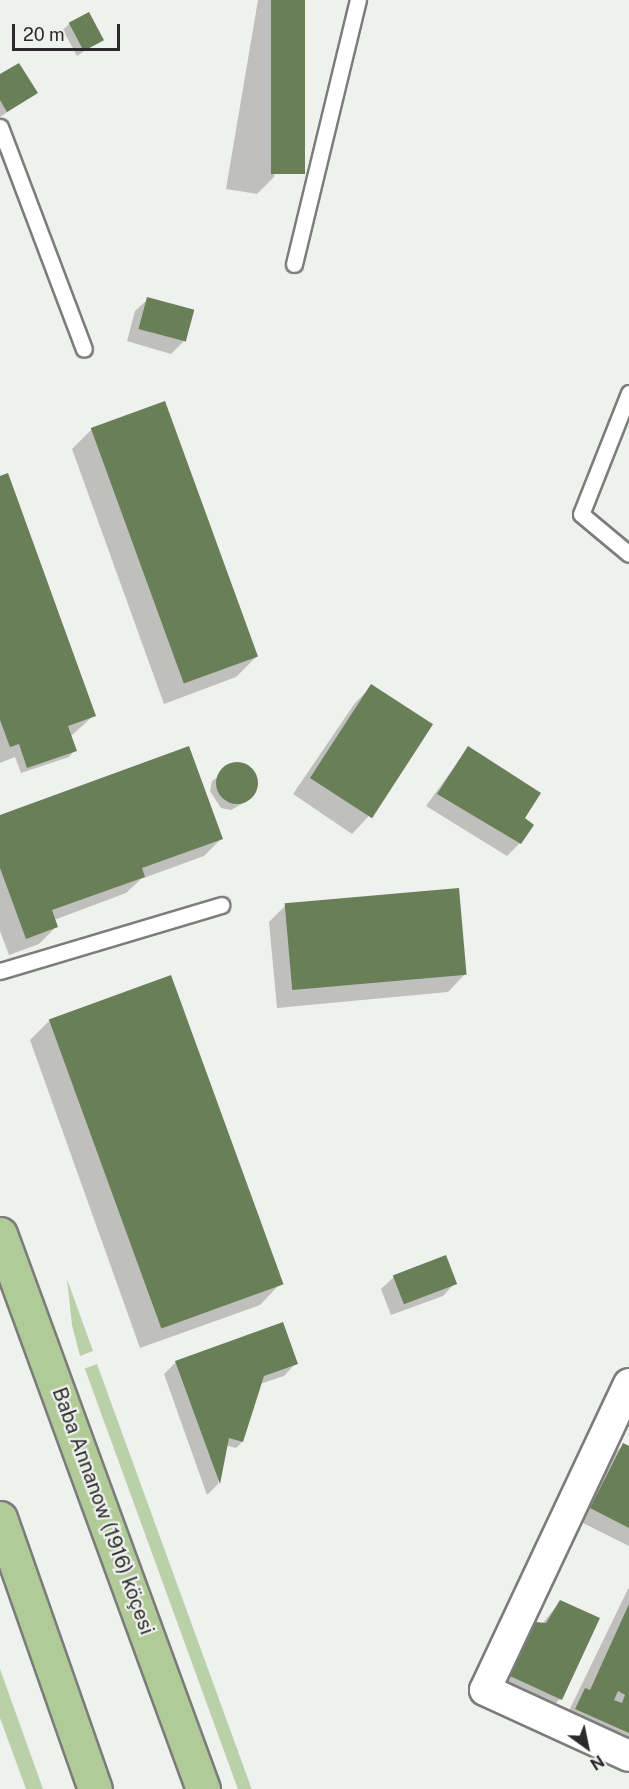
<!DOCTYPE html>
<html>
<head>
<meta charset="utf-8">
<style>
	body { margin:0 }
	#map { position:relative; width:629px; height:1789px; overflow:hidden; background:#eff1ee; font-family:"Public Sans",sans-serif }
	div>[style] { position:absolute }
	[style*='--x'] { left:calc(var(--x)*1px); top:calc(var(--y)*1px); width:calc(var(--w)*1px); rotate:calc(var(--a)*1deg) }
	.green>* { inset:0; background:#b9d0a8; transform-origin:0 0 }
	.shadow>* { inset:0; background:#0003 }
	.building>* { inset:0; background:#697f57; transform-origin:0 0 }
	.round { border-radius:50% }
	.roads { filter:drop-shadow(2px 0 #7b7d7a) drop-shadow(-2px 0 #7b7d7a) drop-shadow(0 2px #7b7d7a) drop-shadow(0 -2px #7b7d7a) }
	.service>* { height:15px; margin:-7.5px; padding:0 7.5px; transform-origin:7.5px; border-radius:7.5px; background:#fff }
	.minor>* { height:30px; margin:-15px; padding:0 15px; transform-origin:15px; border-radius:15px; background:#fff }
	.primary>* { height:33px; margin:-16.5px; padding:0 16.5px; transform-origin:16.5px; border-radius:16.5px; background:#b0ca98 }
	span { translate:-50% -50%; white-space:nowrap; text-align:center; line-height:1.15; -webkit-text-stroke:4.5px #eff1ee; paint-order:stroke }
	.street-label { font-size:20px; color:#292a29 }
	.north { position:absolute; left:557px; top:1717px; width:60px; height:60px; -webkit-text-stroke:4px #eff1ee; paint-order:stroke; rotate:147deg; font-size:16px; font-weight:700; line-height:24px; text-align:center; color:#292a29 }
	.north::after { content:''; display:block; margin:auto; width:21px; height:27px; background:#292a29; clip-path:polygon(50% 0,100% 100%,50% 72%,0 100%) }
	.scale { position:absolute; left:12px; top:24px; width:108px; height:27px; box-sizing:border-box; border:3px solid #292a29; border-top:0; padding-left:8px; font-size:18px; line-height:21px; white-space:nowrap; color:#292a29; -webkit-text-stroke:4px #eff1ee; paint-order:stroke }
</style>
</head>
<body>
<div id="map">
	<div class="green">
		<i style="clip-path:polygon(67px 1279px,93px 1351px,80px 1356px,72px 1325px)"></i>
		<i style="left:97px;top:1364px;width:452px;height:13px;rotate:70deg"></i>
		<i style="clip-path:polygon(0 1669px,43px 1789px,26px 1789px,0 1718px)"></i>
	</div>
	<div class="shadow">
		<i style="clip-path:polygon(258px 0,304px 0,274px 177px,257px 194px,226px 189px)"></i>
		<i style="clip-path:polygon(69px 24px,102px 39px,77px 56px,63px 30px)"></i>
		<i style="clip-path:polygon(0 76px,36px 93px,0 117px)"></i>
		<i style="clip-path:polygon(148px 299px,184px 341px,171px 354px,127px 341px,135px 311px)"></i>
		<i style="clip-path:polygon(92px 429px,256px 657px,236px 677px,164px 704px,72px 449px)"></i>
		<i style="clip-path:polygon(0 478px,94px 715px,70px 737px,75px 750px,69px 757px,21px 773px,15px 757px,0 763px)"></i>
		<i style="clip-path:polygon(372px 686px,368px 817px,352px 834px,293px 794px,355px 703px)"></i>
		<i style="clip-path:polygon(468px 748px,523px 819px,520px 843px,507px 856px,426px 806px)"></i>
		<i style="clip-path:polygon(237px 764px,246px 766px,257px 782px,247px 801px,231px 810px,221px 808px,210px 791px,212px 781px)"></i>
		<i style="clip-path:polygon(0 817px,221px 839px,204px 856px,141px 879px,126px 893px,54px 920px,56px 927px,39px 944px,9px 955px,0 931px)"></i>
		<i style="clip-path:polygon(286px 905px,465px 974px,448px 992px,277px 1008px,269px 922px)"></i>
		<i style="clip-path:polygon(50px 1020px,280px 1284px,260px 1305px,140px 1348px,30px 1040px)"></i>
		<i style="clip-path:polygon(394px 1277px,455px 1283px,443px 1296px,391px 1315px,381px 1289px)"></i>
		<i style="clip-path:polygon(176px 1362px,296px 1363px,284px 1376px,260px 1384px,242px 1442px,236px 1448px,224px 1445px,218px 1484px,207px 1495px,164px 1374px)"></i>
		<i style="clip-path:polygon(623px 1445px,629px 1448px,629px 1546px,579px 1521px,611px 1457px)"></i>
		<i style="clip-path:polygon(628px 1589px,629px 1589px,629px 1744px,564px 1721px)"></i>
		<i style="clip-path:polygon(560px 1602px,560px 1699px,548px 1711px,499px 1689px,523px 1636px,536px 1623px,542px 1624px)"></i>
	</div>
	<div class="building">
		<i style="left:271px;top:0;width:34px;height:174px"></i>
		<i style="left:89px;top:12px;width:32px;height:23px;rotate:62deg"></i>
		<i style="clip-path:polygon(19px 63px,38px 93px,7px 112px,0 100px,0 74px)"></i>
		<i style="left:147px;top:297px;width:49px;height:33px;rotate:15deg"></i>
		<i style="left:165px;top:401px;width:272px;height:79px;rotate:70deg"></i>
		<i style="clip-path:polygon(8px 473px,96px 716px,68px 726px,77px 751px,27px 768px,19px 744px,10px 747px,0 720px,0 476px)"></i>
		<i style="left:371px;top:684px;width:74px;height:112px;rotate:33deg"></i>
		<i style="clip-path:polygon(189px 746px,223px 839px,142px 868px,145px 877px,52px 910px,58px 927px,26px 939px,0 868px,0 815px)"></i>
		<i style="clip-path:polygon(468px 746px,541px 793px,525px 818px,534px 825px,521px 844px,437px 794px)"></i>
		<i class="round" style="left:216px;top:762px;width:42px;height:42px"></i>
		<i style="left:459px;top:888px;width:87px;height:175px;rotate:85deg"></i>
		<i style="left:171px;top:975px;width:329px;height:130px;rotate:70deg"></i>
		<i style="left:446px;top:1255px;width:31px;height:57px;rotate:69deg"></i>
		<i style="clip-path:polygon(283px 1322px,298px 1364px,264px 1376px,243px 1442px,229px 1438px,220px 1484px,175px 1361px)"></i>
		<i style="clip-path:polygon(623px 1443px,629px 1446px,629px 1528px,590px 1508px)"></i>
		<i style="clip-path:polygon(560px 1600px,600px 1618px,562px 1700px,510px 1676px,535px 1622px,546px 1623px)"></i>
		<i style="clip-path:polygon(evenodd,629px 1604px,629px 1733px,575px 1709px,585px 1688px,590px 1690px,629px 1604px,618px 1691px,625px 1695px,622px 1703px,614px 1700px,618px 1691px)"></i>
	</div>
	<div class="roads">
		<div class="service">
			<i style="--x:0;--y:127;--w:237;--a:69.3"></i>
			<i style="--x:294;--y:264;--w:272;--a:-76.4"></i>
			<i style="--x:629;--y:393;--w:130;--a:111.6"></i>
			<i style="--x:581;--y:514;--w:62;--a:39.8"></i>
			<i style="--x:0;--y:971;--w:231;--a:-16.6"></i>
		</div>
		<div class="minor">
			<i style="--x:629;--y:1384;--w:338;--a:115.2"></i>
			<i style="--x:485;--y:1690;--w:158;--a:24.6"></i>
		</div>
		<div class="primary">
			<i style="--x:0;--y:1234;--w:591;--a:69.91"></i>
			<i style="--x:0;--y:1518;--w:287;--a:70.7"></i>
		</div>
	</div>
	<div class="street-label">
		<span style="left:103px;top:1511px;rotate:70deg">Baba Annanow (1916) köçesi</span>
	</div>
	<div class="north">N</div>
	<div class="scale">20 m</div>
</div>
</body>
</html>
